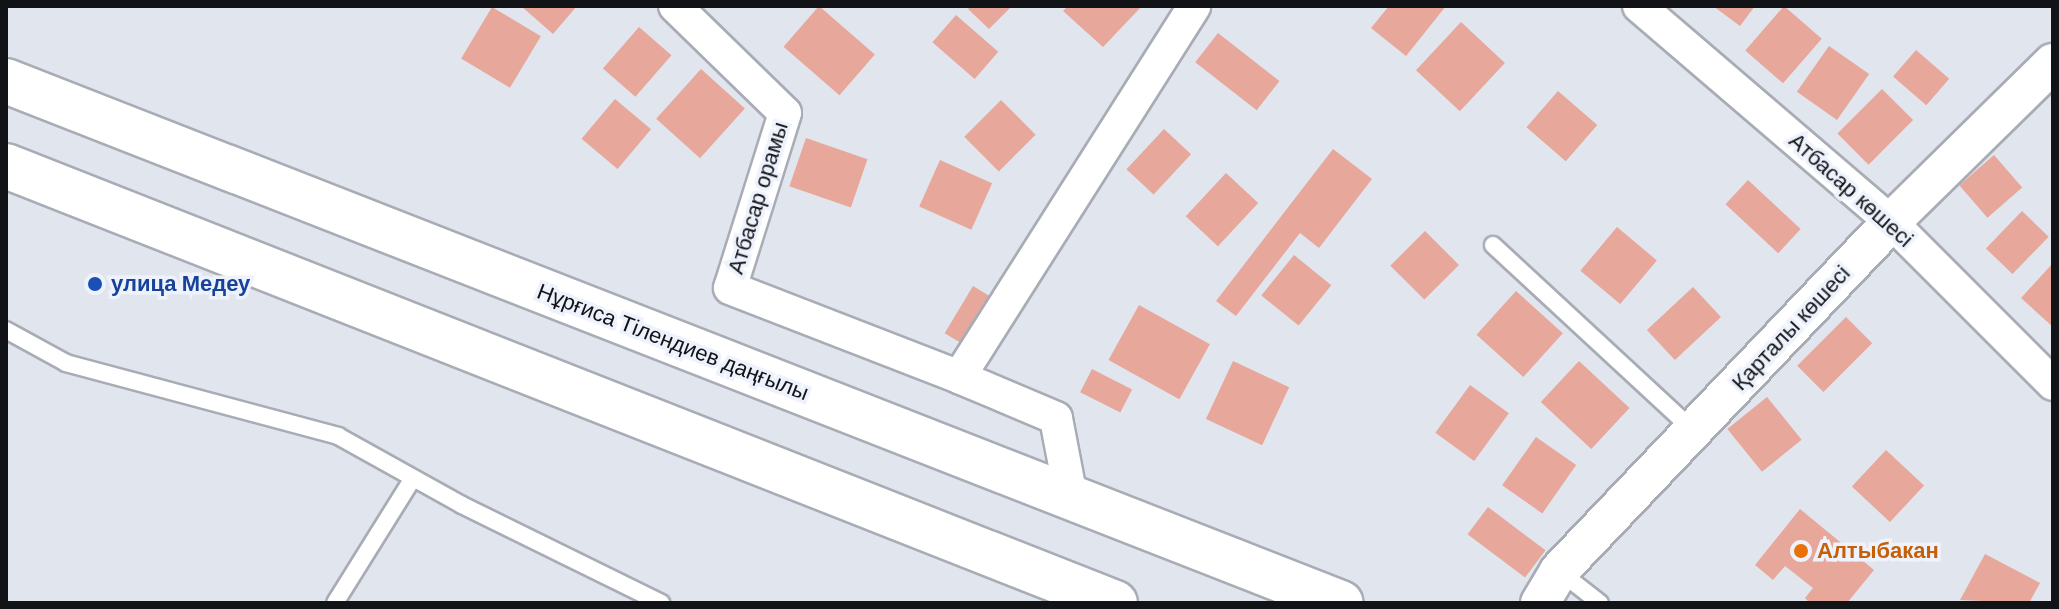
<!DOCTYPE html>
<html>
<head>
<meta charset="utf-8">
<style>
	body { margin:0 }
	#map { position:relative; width:2059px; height:609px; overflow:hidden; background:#e1e5ee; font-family:"DM Sans",sans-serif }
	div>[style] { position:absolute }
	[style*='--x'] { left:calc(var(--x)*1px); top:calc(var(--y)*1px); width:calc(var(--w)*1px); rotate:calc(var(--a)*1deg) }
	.building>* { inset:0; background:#e7a79a; transform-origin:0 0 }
	.roads { filter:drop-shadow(2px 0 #a8acb5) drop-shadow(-2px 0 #a8acb5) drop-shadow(0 2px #a8acb5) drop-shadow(0 -2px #a8acb5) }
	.service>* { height:16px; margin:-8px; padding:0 8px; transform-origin:8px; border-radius:8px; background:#fff }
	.minor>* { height:32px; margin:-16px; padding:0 16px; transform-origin:16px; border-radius:16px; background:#fff }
	.tertiary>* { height:38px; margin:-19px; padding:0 19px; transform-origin:19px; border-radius:19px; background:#fff }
	.primary>* { height:44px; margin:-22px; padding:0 22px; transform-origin:22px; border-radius:22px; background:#fff }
	.dots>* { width:22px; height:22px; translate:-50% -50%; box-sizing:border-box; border:4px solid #eef2fc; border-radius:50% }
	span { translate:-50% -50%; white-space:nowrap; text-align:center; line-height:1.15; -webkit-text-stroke:7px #eef2fc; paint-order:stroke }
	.street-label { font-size:22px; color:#111316 }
	.transit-label { font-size:22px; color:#164399; font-weight:700 }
	.left { translate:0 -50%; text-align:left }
	.food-label { font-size:22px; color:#c56008; font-weight:700 }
	.frame { position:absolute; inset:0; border:8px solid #111316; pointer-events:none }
</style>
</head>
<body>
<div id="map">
	<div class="building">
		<i style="clip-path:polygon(521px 6px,577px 6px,553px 34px)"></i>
		<i style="left:819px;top:6px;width:74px;height:54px;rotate:41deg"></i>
		<i style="clip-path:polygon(971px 6px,1012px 6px,989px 29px,968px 9px)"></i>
		<i style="clip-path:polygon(1068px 6px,1142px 6px,1103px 47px,1063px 11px)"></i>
		<i style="clip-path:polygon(1389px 6px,1446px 6px,1406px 56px,1371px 28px)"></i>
		<i style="clip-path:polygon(1713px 6px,1755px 6px,1740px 26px)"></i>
		<i style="left:1784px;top:6px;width:50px;height:59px;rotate:41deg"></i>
		<i style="left:492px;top:7px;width:57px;height:60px;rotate:31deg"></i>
		<i style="left:956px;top:15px;width:56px;height:36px;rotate:41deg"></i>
		<i style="left:1461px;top:22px;width:60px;height:66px;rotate:43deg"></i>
		<i style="left:639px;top:27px;width:43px;height:55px;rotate:41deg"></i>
		<i style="left:1218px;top:33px;width:78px;height:37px;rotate:38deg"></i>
		<i style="left:1829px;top:46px;width:49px;height:56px;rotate:35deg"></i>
		<i style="left:1916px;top:50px;width:44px;height:35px;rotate:41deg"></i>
		<i style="left:701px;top:69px;width:59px;height:67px;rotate:42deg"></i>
		<i style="left:1882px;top:89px;width:44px;height:63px;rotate:45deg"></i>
		<i style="left:1558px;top:91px;width:52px;height:48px;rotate:41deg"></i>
		<i style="left:615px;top:99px;width:47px;height:52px;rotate:40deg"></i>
		<i style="left:1001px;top:100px;width:49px;height:52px;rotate:45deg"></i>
		<i style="left:1164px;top:129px;width:37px;height:55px;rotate:43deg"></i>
		<i style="left:806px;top:138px;width:65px;height:51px;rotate:19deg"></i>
		<i style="clip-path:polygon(1333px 149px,1372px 179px,1319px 248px,1300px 233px,1236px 316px,1216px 301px)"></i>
		<i style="left:1994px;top:155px;width:43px;height:46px;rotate:49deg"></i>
		<i style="left:940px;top:160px;width:57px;height:51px;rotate:24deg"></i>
		<i style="left:1226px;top:173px;width:44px;height:59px;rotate:43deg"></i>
		<i style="left:1748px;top:180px;width:72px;height:33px;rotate:43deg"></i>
		<i style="left:2022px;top:211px;width:37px;height:52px;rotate:44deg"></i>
		<i style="left:1617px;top:227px;width:52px;height:57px;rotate:40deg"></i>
		<i style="left:1425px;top:231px;width:48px;height:49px;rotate:45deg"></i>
		<i style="left:1294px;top:255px;width:48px;height:52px;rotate:39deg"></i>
		<i style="clip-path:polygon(2053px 263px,2053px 327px,2021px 298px)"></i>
		<i style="left:973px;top:286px;width:27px;height:55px;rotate:31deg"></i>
		<i style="left:1693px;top:287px;width:41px;height:63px;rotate:47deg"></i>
		<i style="left:1516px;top:291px;width:63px;height:59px;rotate:42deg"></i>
		<i style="left:1139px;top:305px;width:81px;height:63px;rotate:29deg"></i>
		<i style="left:1846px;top:317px;width:37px;height:69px;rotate:45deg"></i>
		<i style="left:1233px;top:361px;width:62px;height:64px;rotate:25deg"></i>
		<i style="left:1579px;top:361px;width:69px;height:56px;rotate:43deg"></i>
		<i style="left:1092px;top:369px;width:45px;height:26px;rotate:27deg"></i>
		<i style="left:1470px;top:385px;width:48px;height:59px;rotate:36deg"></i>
		<i style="left:1767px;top:397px;width:55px;height:51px;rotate:51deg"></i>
		<i style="left:1536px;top:437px;width:49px;height:59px;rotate:35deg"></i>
		<i style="left:1886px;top:450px;width:52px;height:50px;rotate:43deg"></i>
		<i style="left:1488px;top:507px;width:72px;height:34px;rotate:37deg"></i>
		<i style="clip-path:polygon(1800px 509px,1874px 570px,1847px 603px,1810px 603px,1805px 598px,1813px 588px,1785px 566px,1773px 580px,1755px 565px)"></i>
		<i style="clip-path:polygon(1985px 554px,2040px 583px,2029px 603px,1960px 600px)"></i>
	</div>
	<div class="roads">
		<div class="service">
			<i style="--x:1493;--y:245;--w:272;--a:42.8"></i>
			<i style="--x:6;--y:330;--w:68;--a:28.8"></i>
			<i style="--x:66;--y:363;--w:282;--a:15"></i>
			<i style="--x:338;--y:436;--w:142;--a:29.1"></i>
			<i style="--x:462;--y:505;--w:222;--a:26.2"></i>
			<i style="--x:1559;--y:571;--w:52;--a:38"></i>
			<i style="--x:335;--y:603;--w:147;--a:-58"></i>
		</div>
		<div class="minor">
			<i style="--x:675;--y:6;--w:153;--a:44.2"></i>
			<i style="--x:785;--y:113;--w:183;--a:107.4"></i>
			<i style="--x:730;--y:288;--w:246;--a:21.2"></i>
			<i style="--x:1639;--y:6;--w:332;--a:40.6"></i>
			<i style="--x:1891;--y:222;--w:229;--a:45"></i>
			<i style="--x:1071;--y:497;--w:80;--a:-100.8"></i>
			<i style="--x:1056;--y:418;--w:105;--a:-157.1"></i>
			<i style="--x:959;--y:377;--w:439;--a:-57.6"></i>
		</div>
		<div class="tertiary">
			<i style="--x:1540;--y:603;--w:37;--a:-59"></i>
			<i style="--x:1559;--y:571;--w:482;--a:-46.4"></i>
			<i style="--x:1891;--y:222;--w:227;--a:-44.5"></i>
		</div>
		<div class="primary">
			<i style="--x:6;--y:81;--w:1433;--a:21.36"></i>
			<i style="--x:6;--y:166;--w:1192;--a:21.51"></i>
		</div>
	</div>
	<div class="dots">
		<i style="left:95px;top:284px;background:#1a4fb4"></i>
		<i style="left:1801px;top:551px;background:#e8710a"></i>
	</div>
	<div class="street-label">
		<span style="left:1851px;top:190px;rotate:42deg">Атбасар көшесі</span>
		<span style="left:758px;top:198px;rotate:-73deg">Атбасар орамы</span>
		<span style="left:1791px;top:328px;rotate:-47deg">Қарталы көшесі</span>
		<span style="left:673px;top:342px;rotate:21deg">Нұрғиса Тілендиев даңғылы</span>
	</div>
	<div class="transit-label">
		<span class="left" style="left:111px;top:284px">улица Медеу</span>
	</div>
	<div class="food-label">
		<span class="left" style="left:1817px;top:551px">Алтыбакан</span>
	</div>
	<div class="frame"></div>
</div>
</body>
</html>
